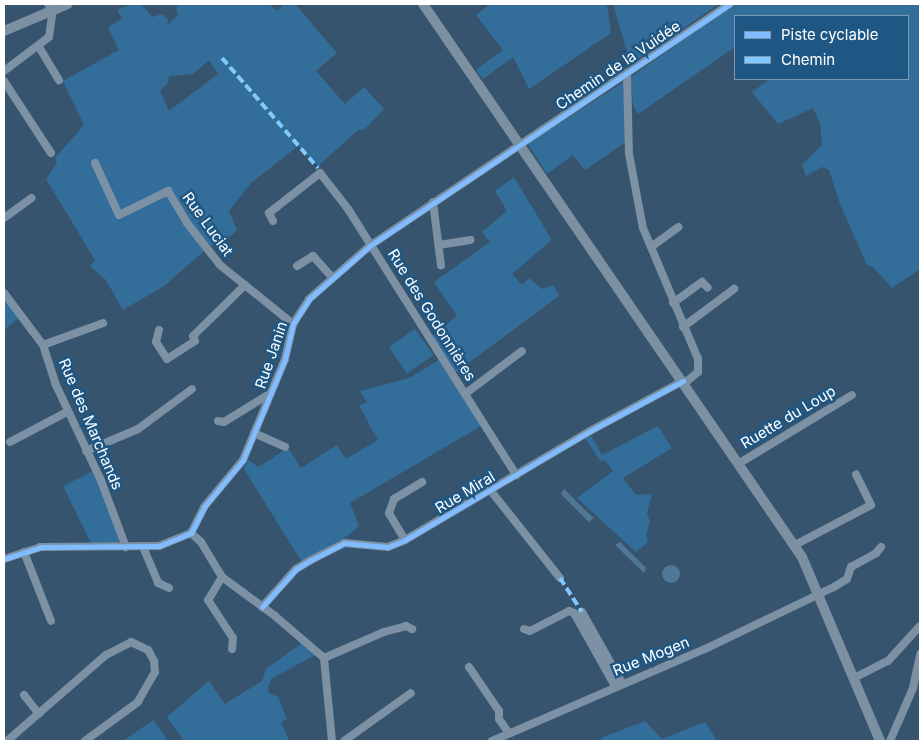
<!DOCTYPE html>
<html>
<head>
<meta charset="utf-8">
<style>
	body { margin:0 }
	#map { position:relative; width:924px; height:745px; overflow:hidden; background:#36546d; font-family:Inter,sans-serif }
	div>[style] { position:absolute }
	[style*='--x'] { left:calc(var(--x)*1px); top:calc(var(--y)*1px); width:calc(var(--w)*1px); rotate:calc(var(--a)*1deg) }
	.green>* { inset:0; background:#336d9a; transform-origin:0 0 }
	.water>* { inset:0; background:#517797 }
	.round { border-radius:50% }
	.minor>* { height:8px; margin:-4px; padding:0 4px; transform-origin:4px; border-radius:4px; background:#7c91a3 }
	.major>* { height:10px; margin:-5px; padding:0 5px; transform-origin:5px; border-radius:5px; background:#7b90a0 }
	.quiet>* { height:4px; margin-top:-2px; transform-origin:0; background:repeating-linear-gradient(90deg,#80caff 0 8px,transparent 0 12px) }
	.cycleway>* { height:5px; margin:-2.5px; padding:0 2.5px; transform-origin:2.5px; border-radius:2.5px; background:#80bcff }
	span { translate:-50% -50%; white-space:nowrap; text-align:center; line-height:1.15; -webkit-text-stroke:5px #1f5784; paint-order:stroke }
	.street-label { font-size:15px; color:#fff }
	.frame { position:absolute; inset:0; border:5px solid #fff; pointer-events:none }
	.legend { position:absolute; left:734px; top:15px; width:175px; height:65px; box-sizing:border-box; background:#1f5784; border:1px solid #799ab5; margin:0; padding:6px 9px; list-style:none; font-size:15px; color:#fff }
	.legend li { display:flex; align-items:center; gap:10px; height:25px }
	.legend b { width:25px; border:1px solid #799ab5 }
</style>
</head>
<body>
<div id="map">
	<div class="green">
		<i style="clip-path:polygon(evenodd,131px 4px,141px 4px,152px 17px,162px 14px,168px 19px,167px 25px,178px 15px,176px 7px,180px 4px,270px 4px,276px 11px,286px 4px,295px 4px,337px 53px,316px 71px,345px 104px,364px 87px,384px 109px,365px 129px,358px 130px,318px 166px,298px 146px,250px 184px,229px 211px,237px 230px,223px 243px,210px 246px,164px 286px,123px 310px,106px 280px,90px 266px,95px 260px,46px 179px,57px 162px,55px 158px,84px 125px,63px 81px,119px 50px,108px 27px,122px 19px,117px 10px,131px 4px,209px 60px,218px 74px,169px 111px,160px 91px,168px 83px,169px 76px,193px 74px,209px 60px)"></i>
		<i style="clip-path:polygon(490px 4px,607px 4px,611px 33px,529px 89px,513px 57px,483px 79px,476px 70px,503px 50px,476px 15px)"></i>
		<i style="clip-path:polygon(613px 4px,719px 4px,631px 64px)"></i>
		<i style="clip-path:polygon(734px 4px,920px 4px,920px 269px,892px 288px,873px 267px,867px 265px,840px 204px,829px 170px,822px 167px,806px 176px,802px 165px,822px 145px,820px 123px,813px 108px,778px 124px,752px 92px,770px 79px,908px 79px,908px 16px,735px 16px,735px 47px,638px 114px,633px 106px,631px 77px)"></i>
		<i style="clip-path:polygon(625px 81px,626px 142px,585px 170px,573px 155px,547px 174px,528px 144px)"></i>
		<i style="clip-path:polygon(514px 177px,552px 240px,512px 274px,522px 285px,529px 278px,542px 289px,553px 285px,559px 296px,456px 372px,432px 336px,457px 316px,434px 282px,490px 242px,482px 232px,507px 211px,495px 191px)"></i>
		<i style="clip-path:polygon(4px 297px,20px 317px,4px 330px)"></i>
		<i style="left:415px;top:329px;width:32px;height:32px;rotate:55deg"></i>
		<i style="clip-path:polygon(439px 360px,481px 426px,350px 503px,359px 526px,349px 535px,302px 562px,244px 469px,248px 460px,258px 467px,288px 448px,301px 468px,337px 445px,346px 459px,378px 440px,359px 406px,367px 402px,360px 391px,409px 378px)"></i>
		<i style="clip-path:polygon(658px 426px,672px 448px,623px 478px,636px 495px,652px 494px,647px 513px,650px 522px,646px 534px,648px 542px,636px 552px,577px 498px,613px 471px,605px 460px,601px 462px,585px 438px,591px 436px,602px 455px)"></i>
		<i style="clip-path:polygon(95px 470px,119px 539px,117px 544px,92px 545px,63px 486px)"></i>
		<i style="clip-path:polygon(302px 643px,315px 655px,271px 679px,268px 688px,269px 693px,278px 697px,287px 719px,281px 722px,289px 741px,184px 741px,167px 717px,209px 681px,225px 704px,262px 681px,266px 669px)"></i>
		<i style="clip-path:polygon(153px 720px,168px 741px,123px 741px)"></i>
		<i style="clip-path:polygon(645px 721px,662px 739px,705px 722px,717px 741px,600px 741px,603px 737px)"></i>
	</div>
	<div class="water">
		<i style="clip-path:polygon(564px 489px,584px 509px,594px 518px,589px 522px,561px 494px)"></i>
		<i style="clip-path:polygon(620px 542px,646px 568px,644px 573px,615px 545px)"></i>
		<i class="round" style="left:662px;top:565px;width:18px;height:18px"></i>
	</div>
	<div class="minor">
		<i style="--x:39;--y:47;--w:39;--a:59"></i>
		<i style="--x:4;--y:71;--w:56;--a:-37.1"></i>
		<i style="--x:49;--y:37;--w:27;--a:-82"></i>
		<i style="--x:53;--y:10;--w:8;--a:-130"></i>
		<i style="--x:627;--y:73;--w:81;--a:88.6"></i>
		<i style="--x:629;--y:154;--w:75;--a:79.3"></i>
		<i style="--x:643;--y:228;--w:142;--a:67.2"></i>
		<i style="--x:698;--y:359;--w:13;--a:90"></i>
		<i style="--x:698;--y:372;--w:17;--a:140"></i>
		<i style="--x:4;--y:81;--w:86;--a:56.9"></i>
		<i style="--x:95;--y:163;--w:57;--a:65.2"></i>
		<i style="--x:119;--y:215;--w:55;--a:-26.1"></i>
		<i style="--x:168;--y:191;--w:37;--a:59"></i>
		<i style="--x:187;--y:223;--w:53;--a:51.8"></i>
		<i style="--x:220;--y:265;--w:94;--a:38.9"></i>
		<i style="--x:433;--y:202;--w:64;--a:82.8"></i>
		<i style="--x:4;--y:218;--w:34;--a:-36"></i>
		<i style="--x:273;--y:221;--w:9;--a:-117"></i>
		<i style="--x:269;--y:213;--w:65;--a:-38.1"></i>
		<i style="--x:320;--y:173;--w:46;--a:52.1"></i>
		<i style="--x:348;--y:209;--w:315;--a:57.7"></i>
		<i style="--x:439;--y:245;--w:32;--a:-9"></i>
		<i style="--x:651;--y:247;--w:34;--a:-36"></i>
		<i style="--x:297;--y:266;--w:19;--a:-32"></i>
		<i style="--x:313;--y:256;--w:28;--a:48"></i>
		<i style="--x:4;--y:293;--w:65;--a:53.1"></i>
		<i style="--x:43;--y:345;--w:40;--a:72"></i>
		<i style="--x:55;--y:383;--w:105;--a:64.7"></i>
		<i style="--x:100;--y:478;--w:74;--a:69.4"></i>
		<i style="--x:673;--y:303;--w:36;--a:-36"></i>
		<i style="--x:702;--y:282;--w:8;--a:45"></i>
		<i style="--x:683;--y:327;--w:64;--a:-36.7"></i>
		<i style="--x:159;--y:330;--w:12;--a:104"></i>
		<i style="--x:156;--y:342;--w:20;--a:57"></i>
		<i style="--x:167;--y:359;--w:33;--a:-33"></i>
		<i style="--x:195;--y:341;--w:5;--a:-112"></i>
		<i style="--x:193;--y:336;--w:73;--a:-44.4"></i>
		<i style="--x:43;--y:345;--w:64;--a:-20.1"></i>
		<i style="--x:465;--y:394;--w:71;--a:-37"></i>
		<i style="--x:218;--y:421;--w:6;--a:9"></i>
		<i style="--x:224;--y:422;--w:55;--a:-31.7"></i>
		<i style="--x:254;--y:433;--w:34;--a:24"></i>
		<i style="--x:10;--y:442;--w:64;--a:-27.8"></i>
		<i style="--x:86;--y:451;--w:56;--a:-22.9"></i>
		<i style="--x:138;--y:429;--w:67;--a:-36.5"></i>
		<i style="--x:738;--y:464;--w:133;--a:-31.2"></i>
		<i style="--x:491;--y:491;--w:111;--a:51.6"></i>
		<i style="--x:191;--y:533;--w:13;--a:42"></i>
		<i style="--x:201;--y:542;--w:41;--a:59"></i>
		<i style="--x:222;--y:577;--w:66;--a:36.3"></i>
		<i style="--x:275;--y:616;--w:65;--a:40.6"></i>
		<i style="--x:324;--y:658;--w:83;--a:84.5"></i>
		<i style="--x:405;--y:540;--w:31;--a:-121"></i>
		<i style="--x:389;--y:513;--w:15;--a:-70"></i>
		<i style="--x:394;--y:499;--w:33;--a:-31"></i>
		<i style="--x:793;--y:546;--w:88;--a:-27.7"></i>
		<i style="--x:871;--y:505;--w:34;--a:-116"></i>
		<i style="--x:143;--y:547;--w:39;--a:67"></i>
		<i style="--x:158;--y:583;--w:12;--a:24"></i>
		<i style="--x:24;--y:552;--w:74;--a:68.6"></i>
		<i style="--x:4;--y:559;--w:38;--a:-18"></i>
		<i style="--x:40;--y:547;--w:119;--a:-0.5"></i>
		<i style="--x:159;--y:546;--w:35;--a:-22"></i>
		<i style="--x:191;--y:533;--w:29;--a:-63"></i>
		<i style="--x:204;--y:507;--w:61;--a:-50.3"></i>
		<i style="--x:243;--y:460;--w:109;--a:-67.4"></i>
		<i style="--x:285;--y:359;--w:36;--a:-77"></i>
		<i style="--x:293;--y:324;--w:30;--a:-57"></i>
		<i style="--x:309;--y:299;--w:82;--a:-41.1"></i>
		<i style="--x:371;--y:245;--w:432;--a:-33.9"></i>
		<i style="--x:222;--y:577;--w:27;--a:121"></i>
		<i style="--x:208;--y:600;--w:45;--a:56.7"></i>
		<i style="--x:233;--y:638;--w:11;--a:95"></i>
		<i style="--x:262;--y:607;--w:51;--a:-48.2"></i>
		<i style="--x:296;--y:569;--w:17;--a:-31"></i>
		<i style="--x:311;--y:560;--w:37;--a:-27"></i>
		<i style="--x:344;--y:543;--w:44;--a:5.2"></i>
		<i style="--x:388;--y:547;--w:18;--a:-22"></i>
		<i style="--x:405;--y:540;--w:215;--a:-30.5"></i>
		<i style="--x:590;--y:431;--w:106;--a:-28.3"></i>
		<i style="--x:582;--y:612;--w:81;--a:60.6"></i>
		<i style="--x:524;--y:629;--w:6;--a:18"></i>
		<i style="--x:530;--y:631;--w:44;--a:-27.1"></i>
		<i style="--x:569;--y:611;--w:5;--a:22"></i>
		<i style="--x:574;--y:613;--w:84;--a:60.7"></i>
		<i style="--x:324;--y:658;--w:65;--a:-23.4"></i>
		<i style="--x:384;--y:632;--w:23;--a:-15"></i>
		<i style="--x:406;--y:626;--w:7;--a:27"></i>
		<i style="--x:469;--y:667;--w:53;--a:55.7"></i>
		<i style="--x:499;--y:711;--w:8;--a:90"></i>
		<i style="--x:499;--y:719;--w:16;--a:55"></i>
		<i style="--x:854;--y:678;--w:38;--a:-27"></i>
		<i style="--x:888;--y:661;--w:47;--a:-47.6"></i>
		<i style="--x:24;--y:695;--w:24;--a:52"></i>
		<i style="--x:7;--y:741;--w:131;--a:-41"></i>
		<i style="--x:106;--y:655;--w:28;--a:-27"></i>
		<i style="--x:131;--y:642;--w:19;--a:25"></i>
		<i style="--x:148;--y:650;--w:13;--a:61"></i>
		<i style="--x:154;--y:661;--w:11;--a:85"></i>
		<i style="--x:155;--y:672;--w:34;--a:120"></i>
		<i style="--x:138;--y:702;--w:66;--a:143.7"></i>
		<i style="--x:344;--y:741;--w:82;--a:-35.6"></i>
		<i style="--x:492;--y:741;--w:232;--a:-23.4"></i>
		<i style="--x:705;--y:649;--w:143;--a:-25.7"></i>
		<i style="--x:834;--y:587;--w:15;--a:-32"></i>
		<i style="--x:847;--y:579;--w:13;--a:-72"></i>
		<i style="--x:851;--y:567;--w:29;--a:-29"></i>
		<i style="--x:876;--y:553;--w:8;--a:-50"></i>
		<i style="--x:890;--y:741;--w:58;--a:-66.5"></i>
		<i style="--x:913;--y:688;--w:35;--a:-78"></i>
	</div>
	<div class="major">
		<i style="--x:423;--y:4;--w:670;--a:55.58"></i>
		<i style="--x:802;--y:557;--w:200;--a:67"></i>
		<i style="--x:4;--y:31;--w:69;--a:-22.9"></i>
	</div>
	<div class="quiet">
		<i style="--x:222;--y:58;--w:146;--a:48.9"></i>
		<i style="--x:560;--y:578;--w:40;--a:57.1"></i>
	</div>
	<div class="cycleway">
		<i style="--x:4;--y:559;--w:38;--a:-18"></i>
		<i style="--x:40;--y:547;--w:119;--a:-0.5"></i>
		<i style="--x:159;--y:546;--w:35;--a:-22"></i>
		<i style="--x:191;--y:533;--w:29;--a:-63"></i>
		<i style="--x:204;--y:507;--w:61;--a:-50.3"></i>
		<i style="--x:243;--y:460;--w:109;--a:-67.4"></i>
		<i style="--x:285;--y:359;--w:36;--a:-77"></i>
		<i style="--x:293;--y:324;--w:30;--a:-57"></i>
		<i style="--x:309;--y:299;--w:82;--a:-41.1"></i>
		<i style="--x:371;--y:245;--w:432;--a:-33.9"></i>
		<i style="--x:262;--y:607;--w:51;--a:-48.2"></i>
		<i style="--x:296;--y:569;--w:17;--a:-31"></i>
		<i style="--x:311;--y:560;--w:37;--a:-27"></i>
		<i style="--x:344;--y:543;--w:44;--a:5.2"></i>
		<i style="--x:388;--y:547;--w:18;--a:-22"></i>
		<i style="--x:405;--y:540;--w:215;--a:-30.5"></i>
		<i style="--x:590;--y:431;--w:106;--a:-28.3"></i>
	</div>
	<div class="street-label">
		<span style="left:618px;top:65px;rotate:-34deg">Chemin de la Vuidée</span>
		<span style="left:208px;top:224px;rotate:54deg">Rue Luciat</span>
		<span style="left:432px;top:315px;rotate:58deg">Rue des Godonnières</span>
		<span style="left:271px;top:355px;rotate:-71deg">Rue Janin</span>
		<span style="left:788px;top:417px;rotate:-31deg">Ruette du Loup</span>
		<span style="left:91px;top:424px;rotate:67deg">Rue des Marchands</span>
		<span style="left:465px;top:492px;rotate:-31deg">Rue Miral</span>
		<span style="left:651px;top:656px;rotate:-22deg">Rue Mogen</span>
	</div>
	<div class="frame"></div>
	<ul class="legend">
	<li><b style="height:6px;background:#80bcff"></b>Piste cyclable</li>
	<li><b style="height:6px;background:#80caff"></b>Chemin</li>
	</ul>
</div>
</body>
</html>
